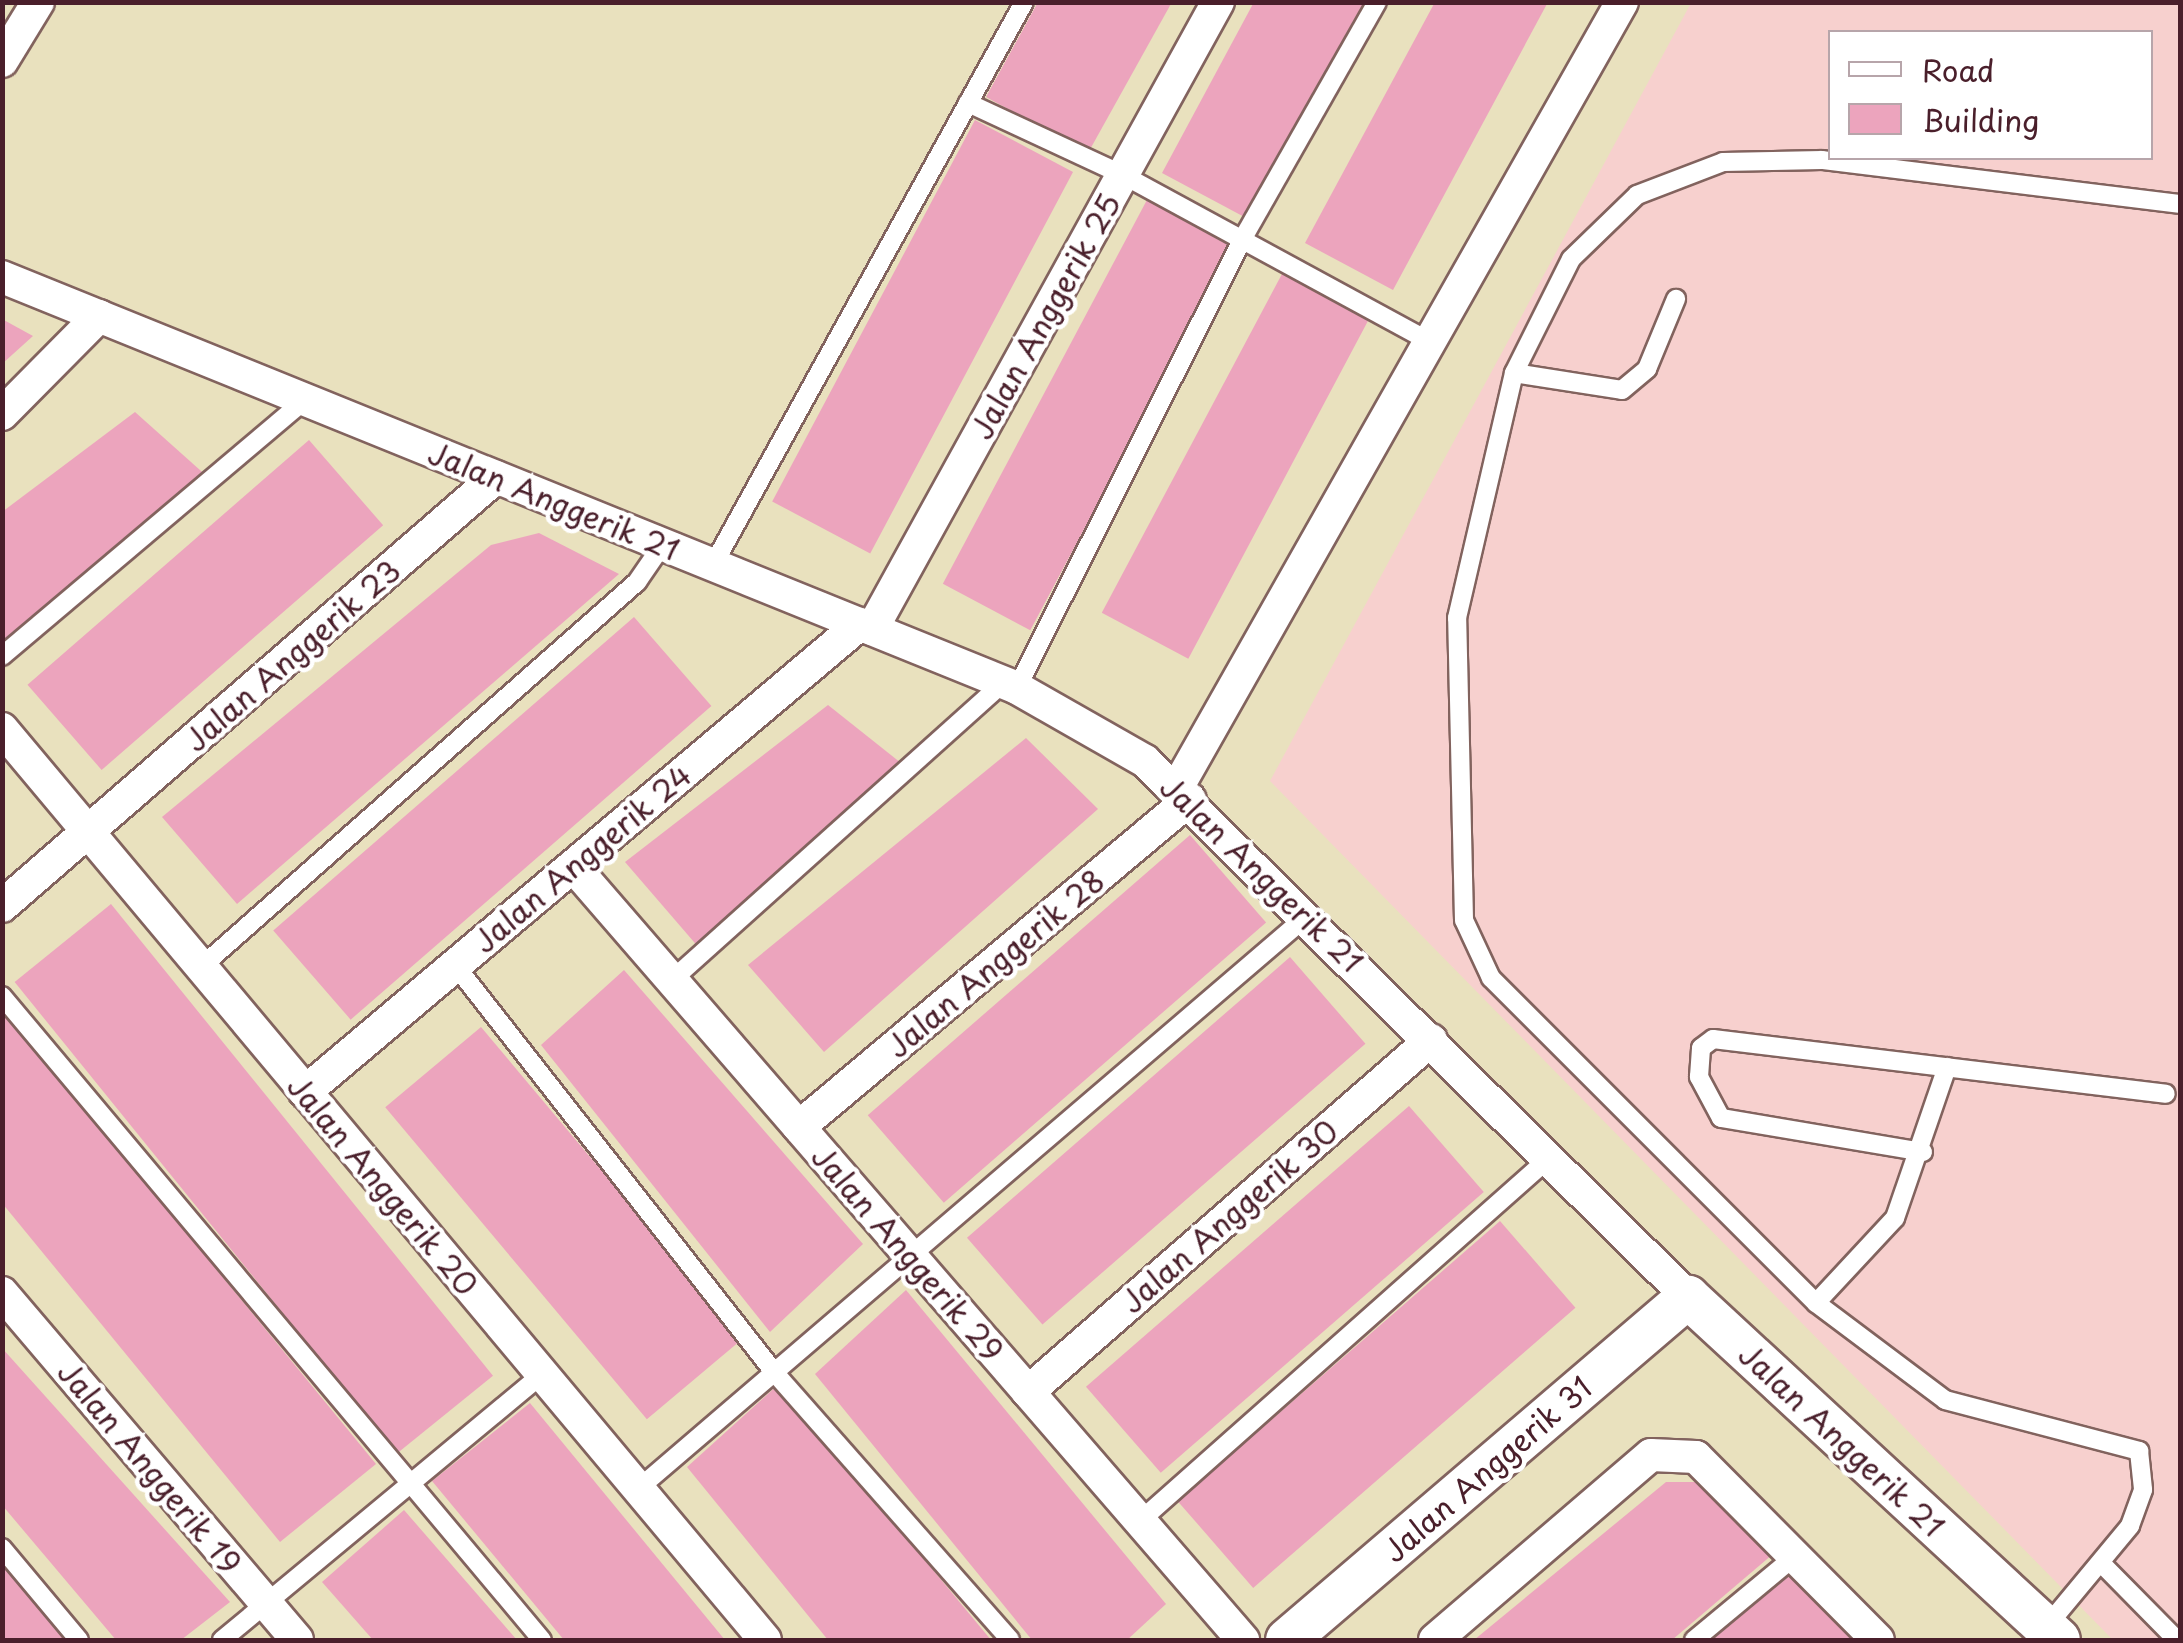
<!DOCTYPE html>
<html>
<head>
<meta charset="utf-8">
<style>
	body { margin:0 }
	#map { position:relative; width:2183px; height:1643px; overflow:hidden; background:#e9e1be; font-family:"Playpen Sans",sans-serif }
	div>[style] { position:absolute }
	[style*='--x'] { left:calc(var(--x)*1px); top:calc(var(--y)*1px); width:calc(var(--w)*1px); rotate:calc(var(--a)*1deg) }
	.built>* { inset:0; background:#f7d0ce }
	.building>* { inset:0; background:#eca4bd; transform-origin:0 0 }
	.roads { filter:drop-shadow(2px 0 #82635e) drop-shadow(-2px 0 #82635e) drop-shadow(0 2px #82635e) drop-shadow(0 -2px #82635e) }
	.service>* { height:18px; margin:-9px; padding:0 9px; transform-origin:9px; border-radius:9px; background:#fff }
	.minor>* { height:32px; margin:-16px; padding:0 16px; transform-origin:16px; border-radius:16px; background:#fff }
	.tertiary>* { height:42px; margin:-21px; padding:0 21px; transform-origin:21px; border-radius:21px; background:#fff }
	span { translate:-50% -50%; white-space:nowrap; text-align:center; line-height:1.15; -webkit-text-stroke:9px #fff; paint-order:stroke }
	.street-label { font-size:30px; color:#4a1f2b }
	.frame { position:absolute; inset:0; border:5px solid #4a1f2b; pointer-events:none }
	.legend { position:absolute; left:1828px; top:30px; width:325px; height:130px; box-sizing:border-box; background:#fff; border:2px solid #b7a5aa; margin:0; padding:12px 18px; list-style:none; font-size:30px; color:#4a1f2b }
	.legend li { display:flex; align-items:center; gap:20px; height:50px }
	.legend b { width:50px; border:2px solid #b7a5aa }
</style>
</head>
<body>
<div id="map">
	<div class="built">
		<i style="clip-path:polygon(evenodd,1691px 3px,2180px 3px,2180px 1640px,2113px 1640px,1270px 781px,1691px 3px,1830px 32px,2150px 32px,2150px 158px,1830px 158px,1830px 32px)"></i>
	</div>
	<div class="building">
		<i style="clip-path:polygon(1038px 2px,1172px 2px,1088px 153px,986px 97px)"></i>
		<i style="clip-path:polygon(1254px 2px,1367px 2px,1250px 220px,1162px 173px)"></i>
		<i style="clip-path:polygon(1435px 2px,1548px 2px,1393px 290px,1305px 243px)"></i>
		<i style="left:975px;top:120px;width:111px;height:432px;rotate:28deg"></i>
		<i style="left:1148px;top:198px;width:99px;height:437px;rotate:28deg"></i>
		<i style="left:1283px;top:272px;width:98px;height:386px;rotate:28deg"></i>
		<i style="clip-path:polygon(2px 319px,33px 336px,2px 364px)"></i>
		<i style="clip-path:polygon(135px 412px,210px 479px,2px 654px,2px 512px)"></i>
		<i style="left:309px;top:440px;width:113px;height:373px;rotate:49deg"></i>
		<i style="clip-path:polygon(539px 533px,619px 574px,237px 904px,162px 817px,491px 545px)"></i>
		<i style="left:634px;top:617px;width:118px;height:478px;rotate:49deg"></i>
		<i style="clip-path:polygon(828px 705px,901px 763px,700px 949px,625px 862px)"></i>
		<i style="clip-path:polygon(1026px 738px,1098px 809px,824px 1052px,748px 965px)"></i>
		<i style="left:1190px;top:835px;width:116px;height:427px;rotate:49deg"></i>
		<i style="left:111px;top:904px;width:607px;height:124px;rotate:51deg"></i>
		<i style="left:1290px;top:957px;width:115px;height:428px;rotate:49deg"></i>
		<i style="clip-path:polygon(624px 970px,863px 1244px,770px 1332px,541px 1045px)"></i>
		<i style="clip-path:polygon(2px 1008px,376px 1464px,280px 1542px,2px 1203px)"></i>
		<i style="left:481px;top:1027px;width:407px;height:125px;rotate:50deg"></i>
		<i style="left:1409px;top:1106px;width:114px;height:428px;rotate:49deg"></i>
		<i style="left:1500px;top:1221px;width:115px;height:427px;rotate:49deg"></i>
		<i style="clip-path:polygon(906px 1290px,1166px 1604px,1127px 1640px,1032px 1640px,815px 1374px)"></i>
		<i style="clip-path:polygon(2px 1348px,230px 1602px,181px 1640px,116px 1640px,2px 1505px)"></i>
		<i style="clip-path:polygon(779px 1384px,991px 1640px,828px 1640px,687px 1467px)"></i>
		<i style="clip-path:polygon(530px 1403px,725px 1640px,564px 1640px,432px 1481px)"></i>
		<i style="clip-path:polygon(1666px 1482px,1710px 1482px,1773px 1554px,1672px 1640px,1474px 1640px)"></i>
		<i style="clip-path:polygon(404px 1510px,517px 1640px,373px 1640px,322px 1582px)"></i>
		<i style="clip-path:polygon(2px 1562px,71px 1640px,2px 1640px)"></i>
		<i style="clip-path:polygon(1794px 1567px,1860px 1640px,1711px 1640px)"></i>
	</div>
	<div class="roads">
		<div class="service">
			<i style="--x:968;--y:103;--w:171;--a:24.9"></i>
			<i style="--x:1123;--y:175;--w:349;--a:28.5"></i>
			<i style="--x:1514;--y:373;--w:109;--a:8.9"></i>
			<i style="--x:1622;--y:390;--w:33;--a:-40"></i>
			<i style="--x:1647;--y:369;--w:76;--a:-67.5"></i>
			<i style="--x:713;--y:565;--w:643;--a:-61.08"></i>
			<i style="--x:2;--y:656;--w:397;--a:-40.2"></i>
			<i style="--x:1017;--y:688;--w:504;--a:-63.33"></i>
			<i style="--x:1243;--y:238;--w:271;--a:-60.4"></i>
			<i style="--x:455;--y:965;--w:517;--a:51.91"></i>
			<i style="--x:774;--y:1372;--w:357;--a:48.6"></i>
			<i style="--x:201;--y:967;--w:582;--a:-41.45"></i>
			<i style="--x:637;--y:582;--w:46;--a:-55.6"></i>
			<i style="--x:672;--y:980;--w:445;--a:-41.9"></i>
			<i style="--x:2;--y:996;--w:840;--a:50.02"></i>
			<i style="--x:1947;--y:1067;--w:160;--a:109"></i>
			<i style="--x:1895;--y:1218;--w:116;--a:132.9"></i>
			<i style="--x:1816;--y:1303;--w:161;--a:36.9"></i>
			<i style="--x:1945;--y:1400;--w:201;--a:14.7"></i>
			<i style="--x:2139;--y:1451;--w:39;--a:84"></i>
			<i style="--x:2143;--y:1490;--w:38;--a:110"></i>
			<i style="--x:2130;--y:1526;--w:131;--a:129.7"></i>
			<i style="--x:1923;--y:1152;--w:205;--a:-170.4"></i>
			<i style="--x:1721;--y:1118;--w:47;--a:-118.2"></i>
			<i style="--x:1699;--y:1077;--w:29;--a:-86"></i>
			<i style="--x:1701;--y:1048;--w:15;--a:-37"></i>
			<i style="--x:1713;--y:1039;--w:456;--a:6.9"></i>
			<i style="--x:1816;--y:1303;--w:460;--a:-135"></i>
			<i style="--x:1491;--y:978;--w:64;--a:-115"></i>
			<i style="--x:1464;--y:920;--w:302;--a:-91.3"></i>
			<i style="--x:1457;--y:618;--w:252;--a:-76.9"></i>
			<i style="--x:1514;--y:373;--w:127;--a:-63.4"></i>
			<i style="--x:1571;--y:259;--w:92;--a:-44.1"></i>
			<i style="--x:1637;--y:195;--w:92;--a:-21"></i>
			<i style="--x:1723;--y:162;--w:99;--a:-1.2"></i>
			<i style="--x:1822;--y:160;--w:361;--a:7"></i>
			<i style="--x:638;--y:1489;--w:881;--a:-40.58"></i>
			<i style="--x:1140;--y:1521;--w:547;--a:-41.59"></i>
			<i style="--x:2;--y:1548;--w:120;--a:50.1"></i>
			<i style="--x:2105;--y:1567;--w:103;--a:45.4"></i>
			<i style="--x:222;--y:1640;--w:416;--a:-39.7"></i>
			<i style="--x:1694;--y:1640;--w:131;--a:-39.7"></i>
		</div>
		<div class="minor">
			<i style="--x:2;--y:61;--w:69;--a:-58.6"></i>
			<i style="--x:2;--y:277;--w:1095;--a:22.04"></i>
			<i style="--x:1017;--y:688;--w:147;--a:29.7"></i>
			<i style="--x:1145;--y:761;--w:763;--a:44.63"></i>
			<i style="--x:2;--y:414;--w:138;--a:-45.3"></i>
			<i style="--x:872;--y:629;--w:716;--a:-61.11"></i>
			<i style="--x:2;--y:729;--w:1188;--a:50.05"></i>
			<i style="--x:1177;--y:788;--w:903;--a:-60.48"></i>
			<i style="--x:573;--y:866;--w:1024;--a:49.12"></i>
			<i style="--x:2;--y:906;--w:654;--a:-40.97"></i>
			<i style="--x:305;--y:1092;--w:726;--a:-40.14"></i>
			<i style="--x:799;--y:1127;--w:510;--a:-39.99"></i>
			<i style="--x:2;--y:1293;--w:455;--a:49.6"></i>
			<i style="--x:1028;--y:1392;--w:535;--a:-41.14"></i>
			<i style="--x:1435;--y:1640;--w:284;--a:-40.6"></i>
			<i style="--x:1651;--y:1455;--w:45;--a:2.5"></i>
			<i style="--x:1696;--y:1457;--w:258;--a:45.2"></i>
		</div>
		<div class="tertiary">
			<i style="--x:1287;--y:1640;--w:528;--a:-40.54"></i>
			<i style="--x:1688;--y:1297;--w:505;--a:42.75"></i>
		</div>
	</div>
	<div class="street-label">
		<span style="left:1045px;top:316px;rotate:-61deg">Jalan Anggerik 25</span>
		<span style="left:554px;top:501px;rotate:22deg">Jalan Anggerik 21</span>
		<span style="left:292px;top:655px;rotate:-41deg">Jalan Anggerik 23</span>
		<span style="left:582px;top:858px;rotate:-40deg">Jalan Anggerik 24</span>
		<span style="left:1262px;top:874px;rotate:44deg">Jalan Anggerik 21</span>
		<span style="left:995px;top:963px;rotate:-40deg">Jalan Anggerik 28</span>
		<span style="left:383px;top:1185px;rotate:50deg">Jalan Anggerik 20</span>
		<span style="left:1229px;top:1216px;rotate:-41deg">Jalan Anggerik 30</span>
		<span style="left:908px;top:1253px;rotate:49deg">Jalan Anggerik 29</span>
		<span style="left:1842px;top:1440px;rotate:43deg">Jalan Anggerik 21</span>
		<span style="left:150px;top:1467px;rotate:50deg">Jalan Anggerik 19</span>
		<span style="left:1487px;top:1469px;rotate:-41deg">Jalan Anggerik 31</span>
	</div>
	<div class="frame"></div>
	<ul class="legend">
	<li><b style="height:12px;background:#fff"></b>Road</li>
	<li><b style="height:28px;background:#eca4bd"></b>Building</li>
	</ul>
</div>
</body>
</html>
